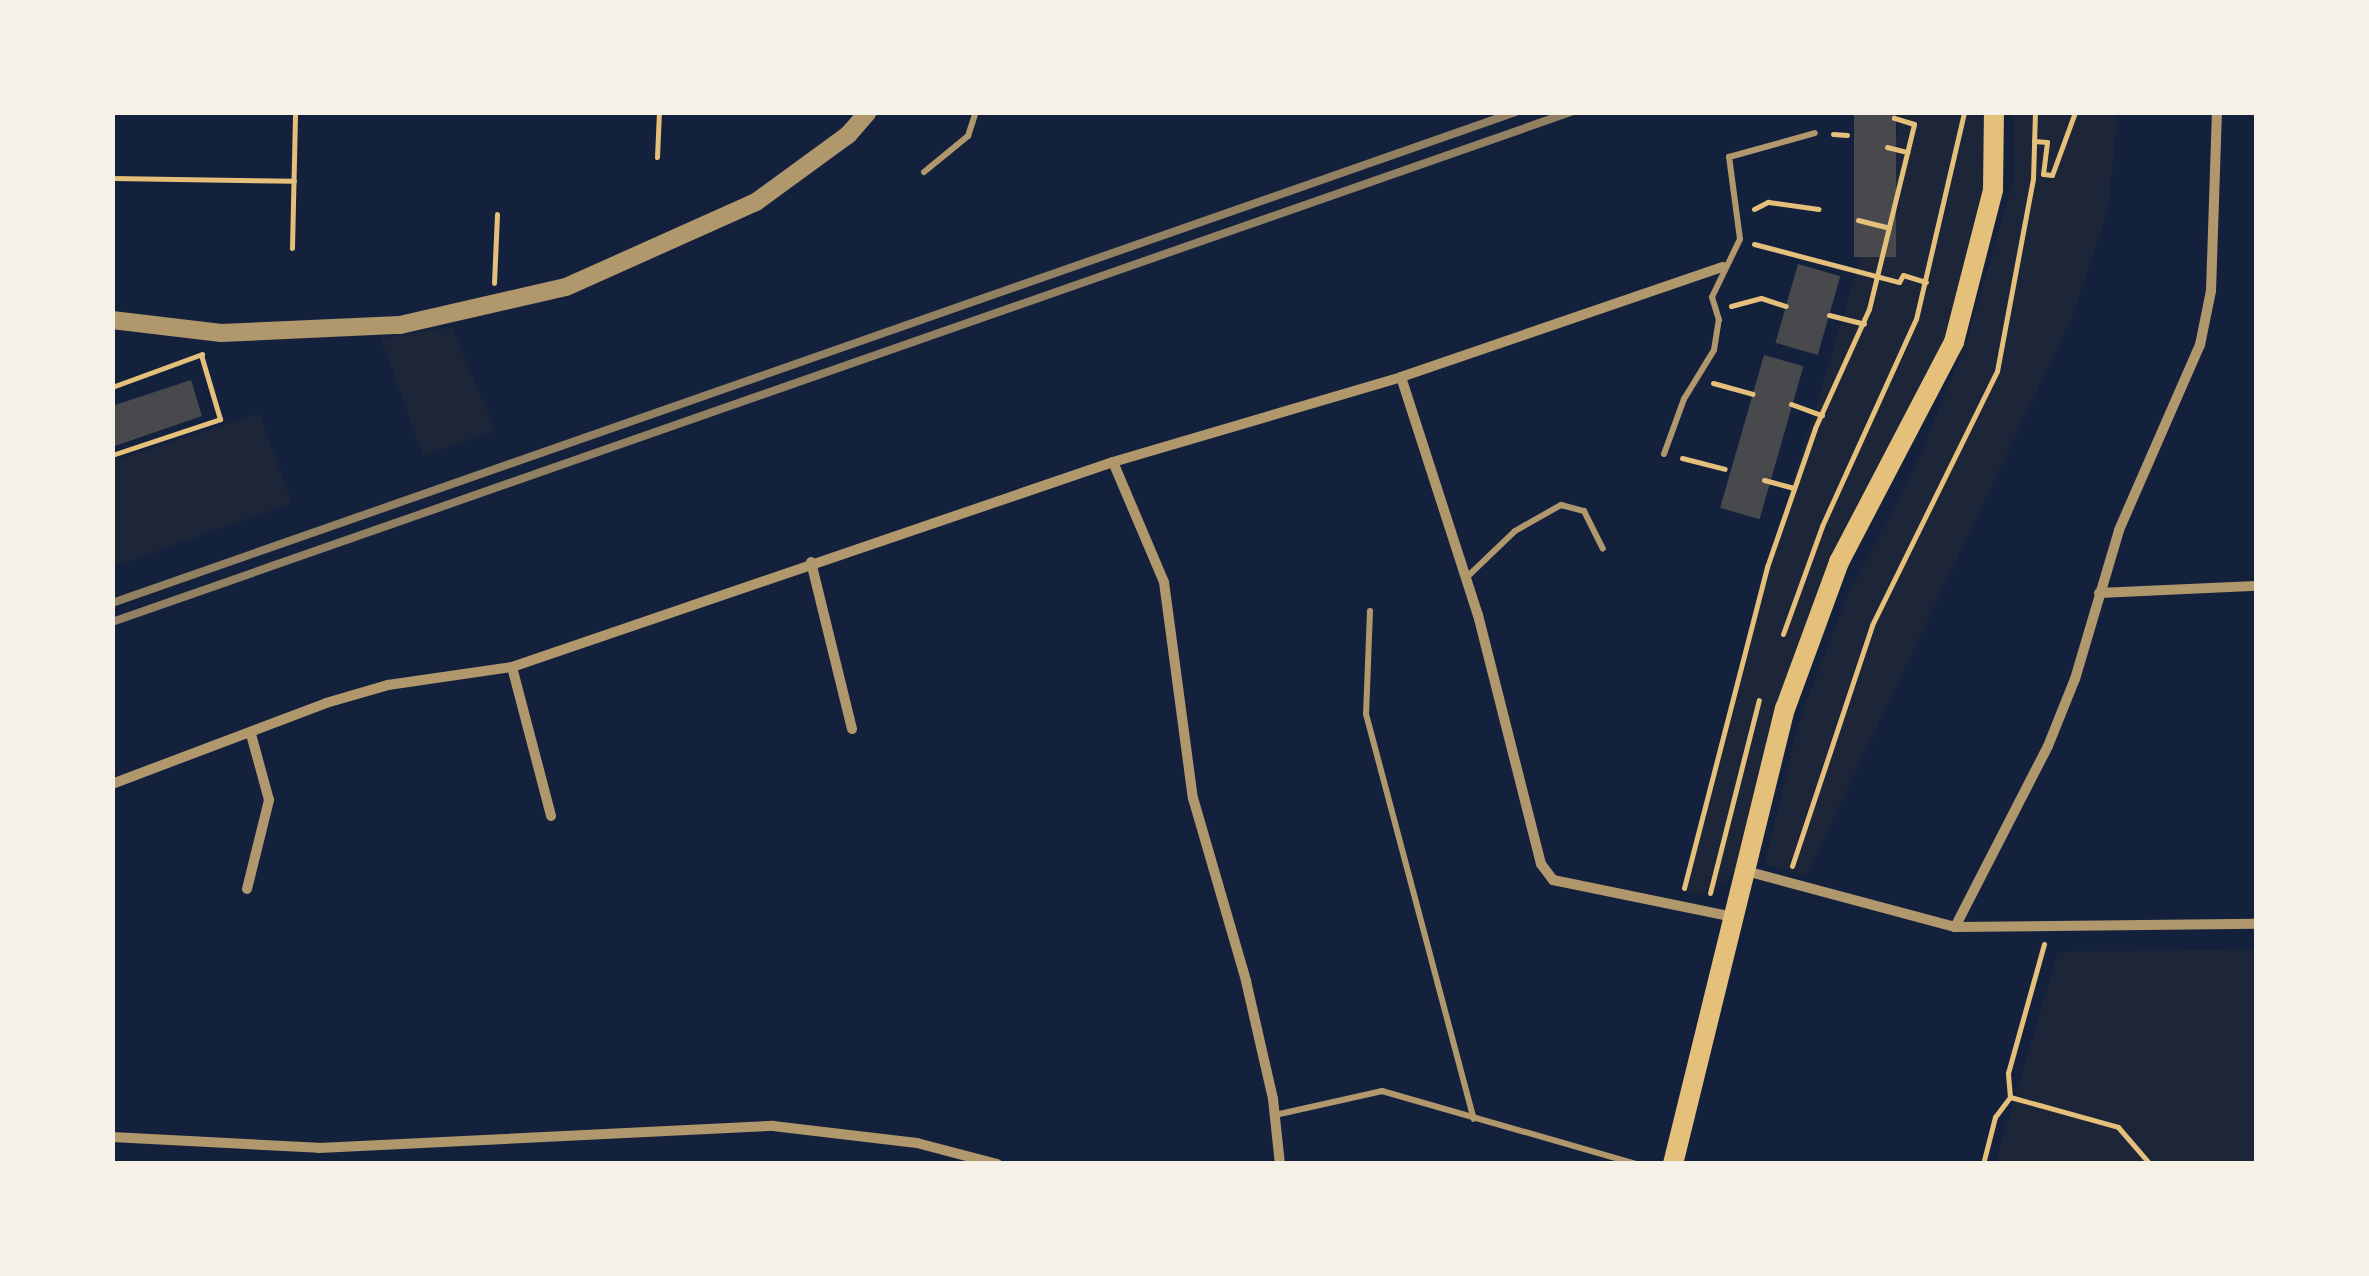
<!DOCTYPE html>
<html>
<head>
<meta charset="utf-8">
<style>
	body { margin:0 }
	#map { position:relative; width:2369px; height:1276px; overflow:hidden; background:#14213d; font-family:"Roboto Condensed",sans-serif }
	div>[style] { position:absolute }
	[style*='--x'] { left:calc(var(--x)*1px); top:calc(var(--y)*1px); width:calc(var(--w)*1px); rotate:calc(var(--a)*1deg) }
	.green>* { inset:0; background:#1d2539 }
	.building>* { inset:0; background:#48494c; transform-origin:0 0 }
	.path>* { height:5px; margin:-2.5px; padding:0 2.5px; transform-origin:2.5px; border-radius:2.5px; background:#e5c07b }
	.service>* { height:6px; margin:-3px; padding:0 3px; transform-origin:3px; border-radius:3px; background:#b1986c }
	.minor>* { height:10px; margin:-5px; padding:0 5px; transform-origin:5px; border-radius:5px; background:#b1986c }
	.tertiary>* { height:18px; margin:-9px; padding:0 9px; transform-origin:9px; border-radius:9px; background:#b1986c }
	.secondary>* { height:20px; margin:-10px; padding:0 10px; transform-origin:10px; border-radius:10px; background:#e5c07b }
	.rail>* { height:8px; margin:-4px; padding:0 4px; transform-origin:4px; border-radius:4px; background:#918062 }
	span { translate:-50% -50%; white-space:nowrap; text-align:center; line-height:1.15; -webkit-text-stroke:9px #f6f1e7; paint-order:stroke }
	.frame { position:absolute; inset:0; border:115px solid #f6f1e7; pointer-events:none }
</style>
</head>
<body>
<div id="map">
	<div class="green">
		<i style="clip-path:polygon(1896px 113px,1994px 113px,1993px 190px,1954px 342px,1839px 562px,1748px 860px,1717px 887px,1701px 895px,1683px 891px,1765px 575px,1891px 157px,1900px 121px)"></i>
		<i style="clip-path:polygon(2014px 113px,2118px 113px,2108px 210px,2074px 313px,1806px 876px,1765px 864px,1799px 721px,1846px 599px,1918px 460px,1968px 337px,2014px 177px)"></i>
		<i style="clip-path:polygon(452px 327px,495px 430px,423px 456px,381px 338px)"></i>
		<i style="clip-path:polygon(259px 413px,292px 503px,113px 567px,113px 461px)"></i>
		<i style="clip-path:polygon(2256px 949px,2256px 1163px,1995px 1164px,2058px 952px)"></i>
	</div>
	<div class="building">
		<i style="left:1854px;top:112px;width:42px;height:145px"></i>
		<i style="left:1798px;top:264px;width:44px;height:82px;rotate:16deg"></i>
		<i style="left:1764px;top:355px;width:41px;height:159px;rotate:16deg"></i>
		<i style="clip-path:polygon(191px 380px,202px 416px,112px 447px,112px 406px)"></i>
	</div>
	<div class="path">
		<i style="--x:1833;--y:134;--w:14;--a:4"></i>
		<i style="--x:2034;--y:141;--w:13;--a:4"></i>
		<i style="--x:2047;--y:142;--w:32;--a:97"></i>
		<i style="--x:2043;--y:174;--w:9;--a:6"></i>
		<i style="--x:2052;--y:175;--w:67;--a:-69.9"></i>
		<i style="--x:1887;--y:147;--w:21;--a:14"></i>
		<i style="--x:657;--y:157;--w:45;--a:-87.5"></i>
		<i style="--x:112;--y:178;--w:182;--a:0.9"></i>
		<i style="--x:1754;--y:209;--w:16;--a:-27"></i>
		<i style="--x:1768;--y:202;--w:51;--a:7.8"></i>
		<i style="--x:1858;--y:220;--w:32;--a:14"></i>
		<i style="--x:1754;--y:244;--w:150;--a:14.7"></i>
		<i style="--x:1899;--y:282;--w:8;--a:-60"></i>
		<i style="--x:1903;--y:275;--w:24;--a:17"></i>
		<i style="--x:292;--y:248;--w:136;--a:-88.7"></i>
		<i style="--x:494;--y:283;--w:69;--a:-87.5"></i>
		<i style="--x:1731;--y:306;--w:31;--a:-15"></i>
		<i style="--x:1761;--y:298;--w:26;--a:18"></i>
		<i style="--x:1829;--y:315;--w:36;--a:14"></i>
		<i style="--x:1713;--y:383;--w:41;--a:15.4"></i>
		<i style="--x:112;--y:387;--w:96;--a:-20.1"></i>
		<i style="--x:1791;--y:404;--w:33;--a:20"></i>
		<i style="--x:112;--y:455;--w:114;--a:-18.4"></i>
		<i style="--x:220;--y:419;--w:67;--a:-106.5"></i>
		<i style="--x:1682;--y:458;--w:44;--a:14.3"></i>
		<i style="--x:1764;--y:480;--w:31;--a:15"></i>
		<i style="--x:1783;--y:634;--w:115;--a:-70.1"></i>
		<i style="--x:1822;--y:526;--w:227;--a:-65.6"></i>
		<i style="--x:1916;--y:319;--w:212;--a:-76.9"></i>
		<i style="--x:1792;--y:866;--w:254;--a:-71.6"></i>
		<i style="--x:1872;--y:625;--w:283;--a:-63.8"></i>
		<i style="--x:1997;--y:371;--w:195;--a:-79.4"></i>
		<i style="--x:2033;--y:179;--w:67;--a:-88.3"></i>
		<i style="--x:1684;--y:888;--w:332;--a:-75.5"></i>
		<i style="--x:1767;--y:567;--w:147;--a:-70.9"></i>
		<i style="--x:1815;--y:428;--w:131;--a:-65.6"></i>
		<i style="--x:1869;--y:309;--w:190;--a:-76.3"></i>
		<i style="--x:1914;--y:124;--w:21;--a:-163"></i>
		<i style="--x:1710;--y:893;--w:199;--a:-75.8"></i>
		<i style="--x:2010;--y:1097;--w:112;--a:15.5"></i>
		<i style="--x:2118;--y:1127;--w:49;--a:49.1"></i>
		<i style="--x:1983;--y:1164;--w:49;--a:-75.7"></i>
		<i style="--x:1995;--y:1117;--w:25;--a:-53"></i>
		<i style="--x:2010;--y:1097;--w:24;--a:-95"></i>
		<i style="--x:2008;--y:1073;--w:134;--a:-74.4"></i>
	</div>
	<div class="service">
		<i style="--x:924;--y:172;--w:57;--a:-39.3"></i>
		<i style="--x:968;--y:136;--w:25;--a:-72"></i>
		<i style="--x:1664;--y:454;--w:59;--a:-70"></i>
		<i style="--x:1684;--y:399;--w:57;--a:-58.5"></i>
		<i style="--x:1714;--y:350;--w:30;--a:-81"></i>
		<i style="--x:1719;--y:320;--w:24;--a:-107"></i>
		<i style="--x:1712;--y:297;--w:64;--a:-64.2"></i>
		<i style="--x:1740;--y:239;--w:83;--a:-97.6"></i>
		<i style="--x:1729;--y:157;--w:89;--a:-15.6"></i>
		<i style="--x:1467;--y:577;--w:66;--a:-43.8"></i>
		<i style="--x:1515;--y:531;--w:53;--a:-29.5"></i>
		<i style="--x:1561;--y:505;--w:24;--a:15"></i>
		<i style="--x:1584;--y:511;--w:42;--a:63.4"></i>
		<i style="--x:1370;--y:611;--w:103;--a:92.2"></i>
		<i style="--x:1366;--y:714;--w:419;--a:75.1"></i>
		<i style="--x:1275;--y:1115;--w:110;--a:-12.6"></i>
		<i style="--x:1382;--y:1091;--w:264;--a:16"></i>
	</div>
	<div class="minor">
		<i style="--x:1401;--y:377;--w:250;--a:72.1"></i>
		<i style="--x:1478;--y:615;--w:257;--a:75.8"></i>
		<i style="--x:1541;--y:864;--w:20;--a:53"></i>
		<i style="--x:1553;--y:880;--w:185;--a:11.6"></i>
		<i style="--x:1113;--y:462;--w:130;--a:67"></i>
		<i style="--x:1164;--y:582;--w:218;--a:82.4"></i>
		<i style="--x:1193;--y:798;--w:191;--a:73.8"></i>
		<i style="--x:1246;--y:981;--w:121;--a:77.1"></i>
		<i style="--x:1273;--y:1099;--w:65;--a:83.9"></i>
		<i style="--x:811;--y:562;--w:172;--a:76.2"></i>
		<i style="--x:2099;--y:593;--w:157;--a:-2.6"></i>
		<i style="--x:512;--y:667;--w:154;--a:75.3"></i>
		<i style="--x:112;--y:784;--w:229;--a:-20.7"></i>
		<i style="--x:326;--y:703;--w:65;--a:-16.2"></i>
		<i style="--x:388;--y:685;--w:125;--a:-8.3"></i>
		<i style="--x:512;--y:667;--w:635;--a:-18.83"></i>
		<i style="--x:1113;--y:462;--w:300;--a:-16.4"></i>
		<i style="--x:1401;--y:377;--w:340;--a:-18.9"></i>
		<i style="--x:1746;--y:871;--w:216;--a:15"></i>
		<i style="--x:1955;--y:927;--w:301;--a:-0.6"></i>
		<i style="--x:247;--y:889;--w:92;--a:-76.1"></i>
		<i style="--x:269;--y:800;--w:68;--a:-105.3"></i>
		<i style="--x:1955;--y:927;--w:203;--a:-62.8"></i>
		<i style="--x:2048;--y:746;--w:72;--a:-68.1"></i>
		<i style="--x:2075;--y:679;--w:155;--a:-73.5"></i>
		<i style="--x:2119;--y:530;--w:202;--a:-66.4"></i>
		<i style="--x:2200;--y:345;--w:55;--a:-78.5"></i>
		<i style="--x:2211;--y:291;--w:179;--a:-88.1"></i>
		<i style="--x:112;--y:1137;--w:207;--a:3"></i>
		<i style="--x:319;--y:1148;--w:455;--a:-2.8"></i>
		<i style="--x:773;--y:1126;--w:145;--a:6.7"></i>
		<i style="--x:917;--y:1143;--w:83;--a:14.7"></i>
	</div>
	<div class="tertiary">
		<i style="--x:112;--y:320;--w:110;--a:6.8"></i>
		<i style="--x:221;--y:333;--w:179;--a:-2.6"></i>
		<i style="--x:400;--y:325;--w:170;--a:-12.9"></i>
		<i style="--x:566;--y:287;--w:208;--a:-24.1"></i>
		<i style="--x:756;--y:202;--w:114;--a:-36.1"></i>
		<i style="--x:848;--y:135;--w:30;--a:-49"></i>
	</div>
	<div class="secondary">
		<i style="--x:1673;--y:1164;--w:469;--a:-76.2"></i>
		<i style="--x:1785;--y:709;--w:157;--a:-69.8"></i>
		<i style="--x:1839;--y:562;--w:248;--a:-62.4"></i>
		<i style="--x:1954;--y:342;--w:157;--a:-75.6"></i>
		<i style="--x:1993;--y:190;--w:78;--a:-89.3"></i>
	</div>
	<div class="rail">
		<i style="--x:112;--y:603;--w:1487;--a:-19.28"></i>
		<i style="--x:112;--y:622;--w:1546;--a:-19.27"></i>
	</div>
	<div class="frame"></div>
</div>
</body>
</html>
